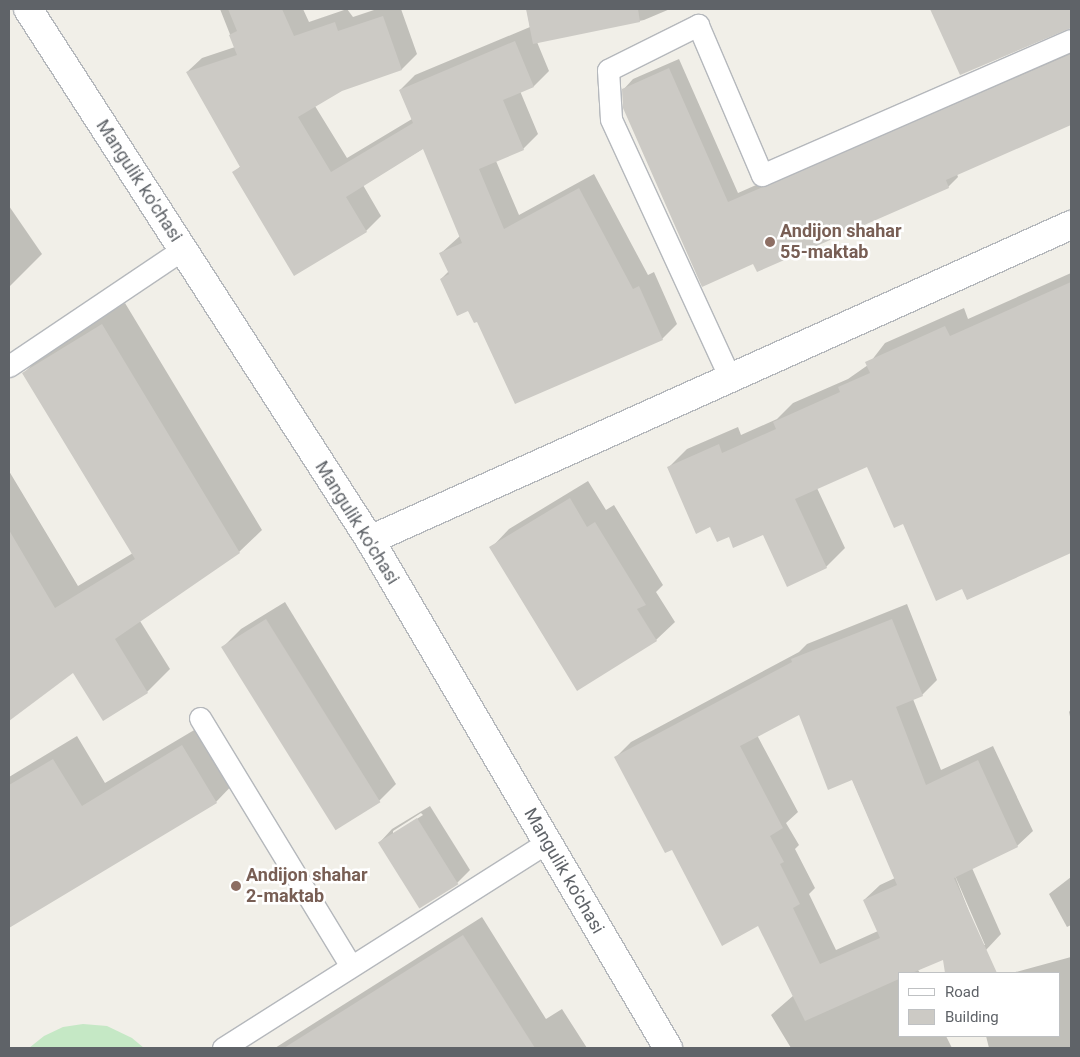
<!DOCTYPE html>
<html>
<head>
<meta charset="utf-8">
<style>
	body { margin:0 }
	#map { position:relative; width:1080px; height:1057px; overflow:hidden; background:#f1efe8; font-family:Roboto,sans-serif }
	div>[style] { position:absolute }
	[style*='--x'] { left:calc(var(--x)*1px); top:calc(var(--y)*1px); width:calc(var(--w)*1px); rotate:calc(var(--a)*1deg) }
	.green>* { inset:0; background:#c5e8c5 }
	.shadow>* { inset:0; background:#0003 }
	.building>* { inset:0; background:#cccac5; transform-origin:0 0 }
	.roads { filter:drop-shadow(1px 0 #b5b8bc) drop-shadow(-1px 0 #b5b8bc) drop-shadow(0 1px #b5b8bc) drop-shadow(0 -1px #b5b8bc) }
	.lane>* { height:21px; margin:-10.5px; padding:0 10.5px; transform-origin:10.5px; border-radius:10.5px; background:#fff }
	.street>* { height:28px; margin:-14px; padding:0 14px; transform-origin:14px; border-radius:14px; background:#fff }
	.secondary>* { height:28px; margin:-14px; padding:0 14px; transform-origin:14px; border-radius:14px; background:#fff }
	.dots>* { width:14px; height:14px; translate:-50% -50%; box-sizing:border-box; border:2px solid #fff; border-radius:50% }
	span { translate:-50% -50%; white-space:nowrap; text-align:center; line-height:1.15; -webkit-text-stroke:5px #fff; paint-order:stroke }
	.street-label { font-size:18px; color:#5f6368 }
	.education-label { font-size:18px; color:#785e54; font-weight:700 }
	.left { translate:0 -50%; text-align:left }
	.frame { position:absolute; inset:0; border:10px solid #5f6368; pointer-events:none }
	.legend { position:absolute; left:898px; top:972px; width:162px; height:65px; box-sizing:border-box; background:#fff; border:1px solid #bfc1c3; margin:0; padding:6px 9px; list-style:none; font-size:15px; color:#5f6368 }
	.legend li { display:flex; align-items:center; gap:10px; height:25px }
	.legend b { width:25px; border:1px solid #bfc1c3 }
</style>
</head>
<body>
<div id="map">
	<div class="green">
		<i style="clip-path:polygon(83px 1024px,107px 1026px,132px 1038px,144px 1048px,29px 1048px,44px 1036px,63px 1027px)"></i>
	</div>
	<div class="shadow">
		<i style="clip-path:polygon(220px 9px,303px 9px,309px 22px,347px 9px,353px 17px,377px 9px,401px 9px,417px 54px,402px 69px,342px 90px,315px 106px,347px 158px,412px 119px,400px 90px,415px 75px,530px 27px,527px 9px,670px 9px,644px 20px,537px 42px,549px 71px,534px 86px,520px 91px,538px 134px,523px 149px,496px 161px,519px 215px,594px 174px,648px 275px,654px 272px,677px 324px,662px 339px,477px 321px,441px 279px,449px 271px,441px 253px,460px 236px,424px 148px,363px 185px,381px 216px,366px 231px,294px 274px,234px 172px,241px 166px,187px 72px,202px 58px,235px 47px)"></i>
		<i style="clip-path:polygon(931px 9px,1071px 9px,1071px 28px,1066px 27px,961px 73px)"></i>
		<i style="clip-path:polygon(1071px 47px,1071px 124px,957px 174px,958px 177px,948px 187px,754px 263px,623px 90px,633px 79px,679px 59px,738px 193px)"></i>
		<i style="clip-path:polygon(9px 206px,42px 254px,9px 287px)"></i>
		<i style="clip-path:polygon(1071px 273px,1071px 552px,967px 599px,962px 587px,903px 522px,867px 466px,817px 488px,845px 548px,826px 567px,764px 533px,729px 535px,711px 526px,669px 467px,687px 449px,738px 427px,741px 435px,777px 419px,793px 403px,848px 379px,868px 365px,885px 343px,964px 308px,968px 319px)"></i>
		<i style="clip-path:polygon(125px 303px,262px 530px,239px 552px,140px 621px,170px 669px,147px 692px,103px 719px,73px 671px,9px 719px,9px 471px,78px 586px,133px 553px,24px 373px,46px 351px)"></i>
		<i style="clip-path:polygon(588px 481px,606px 510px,614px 505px,663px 585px,656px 592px,675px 622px,656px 640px,491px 548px,509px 529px)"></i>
		<i style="clip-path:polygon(285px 602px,396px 784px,378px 802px,223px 647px,241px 629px)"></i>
		<i style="clip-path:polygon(evenodd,907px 604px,937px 680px,922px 695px,913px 699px,941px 770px,993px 746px,1033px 831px,1017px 846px,972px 868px,1001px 934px,986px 950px,951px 955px,918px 970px,920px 973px,899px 973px,899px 1036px,946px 1036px,952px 1048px,791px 1048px,771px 1015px,794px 995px,759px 925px,672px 848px,616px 757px,631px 742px,799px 652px,807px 644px,907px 604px,799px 713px,852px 779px,895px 878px,880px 885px,864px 900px,878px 931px,836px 950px,809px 894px,815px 888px,795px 849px,799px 845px,786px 823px,798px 812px,757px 735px,799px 713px,907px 604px,953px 871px,985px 945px,982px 945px,953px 871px)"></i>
		<i style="clip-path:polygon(1071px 709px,1071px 721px,1069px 712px)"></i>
		<i style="clip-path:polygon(206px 723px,239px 778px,216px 802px,9px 927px,9px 777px,77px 736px,105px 783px)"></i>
		<i style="clip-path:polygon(evenodd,430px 806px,470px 870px,457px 883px,380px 842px,392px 829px,430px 806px,421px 813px,423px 815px,393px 834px,393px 831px,421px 813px)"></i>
		<i style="clip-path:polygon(1071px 877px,1071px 925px,1067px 927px,1049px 894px)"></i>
		<i style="clip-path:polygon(482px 917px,546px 1019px,562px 1009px,587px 1048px,275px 1048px)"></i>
		<i style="clip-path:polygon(1071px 957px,1071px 1048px,989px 1048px,986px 1036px,1059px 1036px,1059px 973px,1012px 973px)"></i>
	</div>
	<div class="building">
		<i style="clip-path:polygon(228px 9px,282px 9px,294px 36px,335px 22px,338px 31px,383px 16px,402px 70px,342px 91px,298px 117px,331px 172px,413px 123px,399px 90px,515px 41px,534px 87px,503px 100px,524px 150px,479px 169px,504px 229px,579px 188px,633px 289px,639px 286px,663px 340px,515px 404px,477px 322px,474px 323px,468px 311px,457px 316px,440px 279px,449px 274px,439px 253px,462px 243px,423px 149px,346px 197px,367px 232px,294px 276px,232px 172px,240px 167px,186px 72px,237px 55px,229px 35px,237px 31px)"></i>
		<i style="clip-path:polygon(526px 9px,638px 9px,640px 22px,533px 44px)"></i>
		<i style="clip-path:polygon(930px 9px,1071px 9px,1071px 28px,960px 75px)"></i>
		<i style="clip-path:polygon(1071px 54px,1071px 125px,946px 180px,949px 188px,757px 272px,753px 264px,702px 287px,623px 108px,622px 89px,669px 68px,728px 202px)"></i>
		<i style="clip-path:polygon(1071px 282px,1071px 553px,967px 600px,962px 589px,936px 601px,903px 524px,894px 528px,867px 467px,795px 499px,827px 568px,787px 587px,763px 535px,733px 548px,729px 537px,717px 542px,710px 527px,696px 534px,667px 467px,719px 444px,722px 453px,776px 429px,773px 422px,840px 392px,838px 387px,870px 373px,865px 362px,945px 326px,950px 336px)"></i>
		<i style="clip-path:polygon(102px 324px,240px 553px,115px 639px,148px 693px,103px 721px,73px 673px,9px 721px,9px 530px,55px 608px,135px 559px,22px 373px)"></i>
		<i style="clip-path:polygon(570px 498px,587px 527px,595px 522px,646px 605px,637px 609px,657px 641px,577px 691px,489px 547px)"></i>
		<i style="left:266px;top:619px;width:216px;height:53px;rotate:58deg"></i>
		<i style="clip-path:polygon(evenodd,892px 619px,923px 696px,896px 707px,926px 785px,978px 760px,1018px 847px,954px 878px,997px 973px,945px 973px,943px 960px,912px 973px,899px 973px,899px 979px,805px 1021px,758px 926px,722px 946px,672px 850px,665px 853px,614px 757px,792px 662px,791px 659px,892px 619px,799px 715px,828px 790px,852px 780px,897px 885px,863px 900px,880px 938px,820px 964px,793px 908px,800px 904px,780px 864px,784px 862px,770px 836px,783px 828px,740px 746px,799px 715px)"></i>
		<i style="clip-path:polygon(182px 745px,217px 803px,9px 928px,9px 785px,53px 759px,82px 806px)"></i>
		<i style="left:417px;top:818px;width:78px;height:46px;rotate:58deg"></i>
		<i style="clip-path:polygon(463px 935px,535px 1048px,284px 1048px)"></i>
	</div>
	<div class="roads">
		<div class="lane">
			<i style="--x:9;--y:366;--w:210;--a:-33.9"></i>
			<i style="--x:730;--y:378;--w:285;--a:-114.7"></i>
			<i style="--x:611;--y:119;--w:49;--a:-93.5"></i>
			<i style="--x:608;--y:70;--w:101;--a:-26.6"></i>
			<i style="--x:698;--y:25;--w:163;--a:66.9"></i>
			<i style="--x:762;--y:175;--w:337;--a:-23.6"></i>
			<i style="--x:200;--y:718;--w:290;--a:58.7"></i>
			<i style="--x:223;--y:1048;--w:384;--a:-32.4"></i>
		</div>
		<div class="street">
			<i style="--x:370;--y:540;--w:769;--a:-24.2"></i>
		</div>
		<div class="secondary">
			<i style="--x:28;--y:9;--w:632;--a:57.22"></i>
			<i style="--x:370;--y:540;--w:589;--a:59.6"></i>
		</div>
	</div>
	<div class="dots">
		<i style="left:770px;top:242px;background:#8d6e63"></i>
		<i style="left:236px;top:886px;background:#8d6e63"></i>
	</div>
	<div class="street-label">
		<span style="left:139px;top:181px;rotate:57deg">Mangulik ko'chasi</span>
		<span style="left:357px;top:523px;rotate:58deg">Mangulik ko'chasi</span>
		<span style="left:564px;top:871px;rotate:60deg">Mangulik ko'chasi</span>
	</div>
	<div class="education-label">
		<span class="left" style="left:780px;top:242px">Andijon shahar<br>55-maktab</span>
		<span class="left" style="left:246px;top:886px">Andijon shahar<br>2-maktab</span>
	</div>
	<div class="frame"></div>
	<ul class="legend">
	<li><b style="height:6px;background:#fff"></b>Road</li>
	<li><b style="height:14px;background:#cccac5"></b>Building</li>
	</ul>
</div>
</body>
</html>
